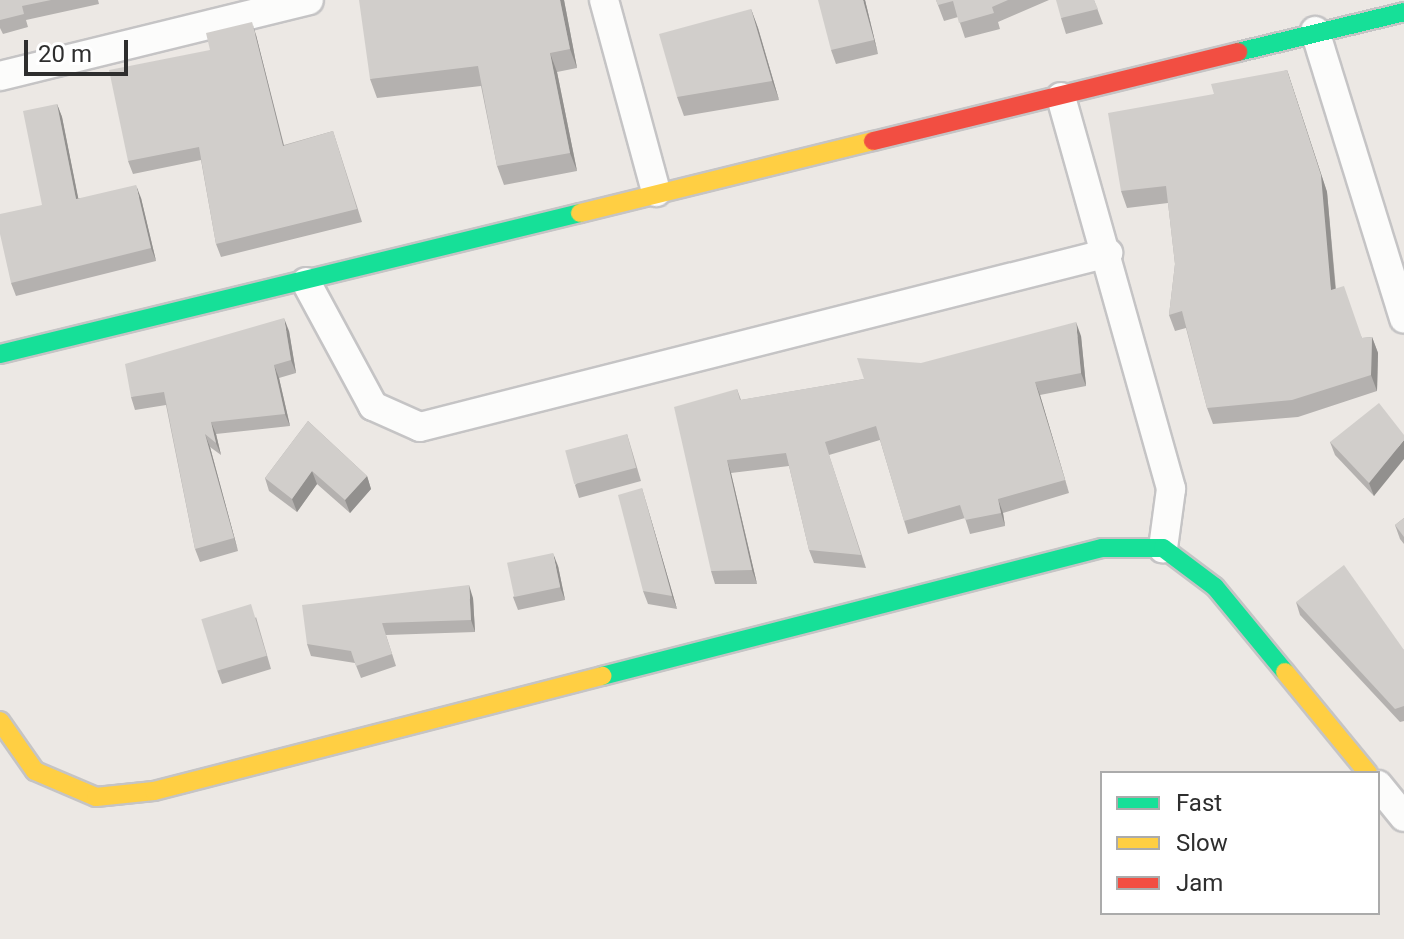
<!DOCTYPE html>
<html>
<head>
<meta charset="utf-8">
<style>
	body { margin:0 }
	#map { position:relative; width:1404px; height:939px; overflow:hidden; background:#ece8e4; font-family:Roboto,sans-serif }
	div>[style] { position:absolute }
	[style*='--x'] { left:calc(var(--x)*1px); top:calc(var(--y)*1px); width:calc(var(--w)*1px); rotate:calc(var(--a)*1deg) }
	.roads { filter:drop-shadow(2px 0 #c5c4c5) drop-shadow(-2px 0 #c5c4c5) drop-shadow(0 2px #c5c4c5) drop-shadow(0 -2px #c5c4c5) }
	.street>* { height:28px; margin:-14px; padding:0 14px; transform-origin:14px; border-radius:14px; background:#fcfcfb }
	.fast>* { height:18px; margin:-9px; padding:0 9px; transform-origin:9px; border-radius:9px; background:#16e098 }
	.slow>* { height:18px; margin:-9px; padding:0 9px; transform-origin:9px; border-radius:9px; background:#ffcf43 }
	.jam>* { height:18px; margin:-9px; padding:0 9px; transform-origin:9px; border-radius:9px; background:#f24e42 }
	.wall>* { inset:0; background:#b4b1af }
	.shaded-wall>* { inset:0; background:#92908e }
	.building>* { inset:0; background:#d1cecb; transform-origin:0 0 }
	span { translate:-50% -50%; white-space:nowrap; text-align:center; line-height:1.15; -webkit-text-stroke:6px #fff; paint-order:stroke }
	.legend { position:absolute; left:1100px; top:771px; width:280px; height:144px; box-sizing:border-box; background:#fff; border:2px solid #ababab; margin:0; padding:10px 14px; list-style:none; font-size:24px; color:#2e2e2e }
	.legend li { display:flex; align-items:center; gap:16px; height:40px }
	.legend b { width:40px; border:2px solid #ababab }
	.scale { position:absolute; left:24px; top:40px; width:104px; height:36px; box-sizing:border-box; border:4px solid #2e2e2e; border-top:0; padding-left:10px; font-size:24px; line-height:28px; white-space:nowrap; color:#2e2e2e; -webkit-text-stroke:6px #fff; paint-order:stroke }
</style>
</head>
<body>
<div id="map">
	<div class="roads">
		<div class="street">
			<i style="--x:604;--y:0;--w:199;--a:74.8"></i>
			<i style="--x:1315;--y:31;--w:301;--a:72.8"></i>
			<i style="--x:0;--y:76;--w:318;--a:-13.8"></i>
			<i style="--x:1061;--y:97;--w:407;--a:74.3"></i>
			<i style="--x:1171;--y:489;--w:60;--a:97.7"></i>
			<i style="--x:306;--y:282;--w:141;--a:61.6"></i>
			<i style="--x:373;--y:406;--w:51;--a:24.1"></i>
			<i style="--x:420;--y:427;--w:710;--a:-14.19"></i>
			<i style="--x:1378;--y:785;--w:41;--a:50.9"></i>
		</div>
		<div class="fast">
			<i style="--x:1238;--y:52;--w:171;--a:-13.5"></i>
			<i style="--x:0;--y:354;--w:597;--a:-13.66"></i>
			<i style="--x:602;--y:676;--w:516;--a:-14.36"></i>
			<i style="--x:1102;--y:548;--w:61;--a:0"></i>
			<i style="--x:1163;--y:548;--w:65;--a:36.9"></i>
			<i style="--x:1215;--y:587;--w:110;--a:50.5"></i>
		</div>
		<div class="slow">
			<i style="--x:580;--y:213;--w:302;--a:-13.8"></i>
			<i style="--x:1285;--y:672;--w:131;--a:50.6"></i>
			<i style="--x:0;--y:721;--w:61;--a:55"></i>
			<i style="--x:35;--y:771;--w:66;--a:23.1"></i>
			<i style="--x:96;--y:797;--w:58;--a:-5.9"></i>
			<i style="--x:154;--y:791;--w:463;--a:-14.4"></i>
		</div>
		<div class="jam">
			<i style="--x:873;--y:141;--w:376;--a:-13.7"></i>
		</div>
	</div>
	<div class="wall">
		<i style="clip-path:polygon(0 0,98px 0,99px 4px,26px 20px,28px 27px,3px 34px,0 28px)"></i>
		<i style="clip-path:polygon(564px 0,577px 68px,557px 72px,577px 171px,504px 185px,497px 166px,481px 86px,377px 98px,370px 79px)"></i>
		<i style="clip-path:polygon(865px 0,878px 54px,836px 64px,831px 50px)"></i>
		<i style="clip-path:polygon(936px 0,1049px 0,998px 22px,1000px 29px,965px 38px,958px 17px,944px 21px)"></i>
		<i style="clip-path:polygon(1094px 0,1103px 24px,1066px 34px,1061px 18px)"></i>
		<i style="clip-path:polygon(751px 9px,758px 28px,779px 100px,684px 116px,677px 97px)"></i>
		<i style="clip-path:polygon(256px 35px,284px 145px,333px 131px,362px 222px,221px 257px,216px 244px,201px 160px,133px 174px,128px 161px,210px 50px)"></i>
		<i style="clip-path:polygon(1287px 70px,1327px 192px,1336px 289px,1362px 338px,1372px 337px,1378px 353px,1377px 391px,1298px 417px,1213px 424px,1207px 408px,1186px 328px,1175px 331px,1169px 315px,1175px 264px,1168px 203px,1127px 208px,1121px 191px,1214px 94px)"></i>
		<i style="clip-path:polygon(57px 104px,62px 117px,78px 198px,141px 198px,156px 261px,16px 296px,11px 283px,42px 205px)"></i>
		<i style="clip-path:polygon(289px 331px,296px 373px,279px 378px,290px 426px,216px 434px,221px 455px,210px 447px,238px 551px,200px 562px,195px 549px,166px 405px,135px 410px,131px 397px)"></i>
		<i style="clip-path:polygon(1081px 336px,1086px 386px,1040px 395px,1069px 493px,1003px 513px,1005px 526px,970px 534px,965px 518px,908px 534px,880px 440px,829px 455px,866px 568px,814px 563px,809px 550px,789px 466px,731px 473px,757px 584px,715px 584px,711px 571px,737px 389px,741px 400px,864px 379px)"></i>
		<i style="clip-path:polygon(308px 421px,367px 476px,371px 489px,350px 513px,317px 484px,297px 512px,269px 491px,265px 478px)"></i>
		<i style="clip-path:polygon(627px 434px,641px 481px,579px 498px,575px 485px)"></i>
		<i style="clip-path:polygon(1404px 435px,1374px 496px,1335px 455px,1330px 442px)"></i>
		<i style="clip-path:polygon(642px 488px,646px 502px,677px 609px,648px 604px,643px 591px)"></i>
		<i style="clip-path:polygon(1404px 518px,1404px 544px,1400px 539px,1395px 525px)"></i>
		<i style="clip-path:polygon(558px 566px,565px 600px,518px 610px,513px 597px)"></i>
		<i style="clip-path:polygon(473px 598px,475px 632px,386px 635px,396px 666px,361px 678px,355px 663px,311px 656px,307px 644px)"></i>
		<i style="clip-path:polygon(1296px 602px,1404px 650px,1404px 721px,1400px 722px,1300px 615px)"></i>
		<i style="clip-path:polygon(256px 617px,271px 669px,222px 684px,217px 670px)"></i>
	</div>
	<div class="shaded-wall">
		<i style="clip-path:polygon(560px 0,564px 0,577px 68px,570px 49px)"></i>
		<i style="clip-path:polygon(863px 0,865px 0,878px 54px,874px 40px)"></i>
		<i style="clip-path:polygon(751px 9px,758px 28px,779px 100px,772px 81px)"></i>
		<i style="clip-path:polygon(252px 22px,256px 35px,287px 159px,283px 146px)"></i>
		<i style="clip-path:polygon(550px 53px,557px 72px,577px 171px,570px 153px)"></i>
		<i style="clip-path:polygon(1287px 70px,1327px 192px,1337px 307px,1331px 290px)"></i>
		<i style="clip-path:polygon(57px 104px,62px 117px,81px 212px,76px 199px)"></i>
		<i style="clip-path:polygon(136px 185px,141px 198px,156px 261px,151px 248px)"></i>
		<i style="clip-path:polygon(284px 318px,289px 331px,296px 373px,291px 360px)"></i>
		<i style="clip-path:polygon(1076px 322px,1081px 336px,1086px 386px,1081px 373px)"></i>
		<i style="clip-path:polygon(1372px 337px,1378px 353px,1377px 391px,1371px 375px)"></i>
		<i style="clip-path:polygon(274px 365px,279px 378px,290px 426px,285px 414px)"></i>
		<i style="clip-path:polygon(1035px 382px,1040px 395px,1069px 493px,1065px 480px)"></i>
		<i style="clip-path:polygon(211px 422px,216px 434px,221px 455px,216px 443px)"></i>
		<i style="clip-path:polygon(205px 434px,210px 447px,238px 551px,234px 538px)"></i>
		<i style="clip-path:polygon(1404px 440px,1404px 459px,1374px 496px,1369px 483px)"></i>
		<i style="clip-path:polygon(727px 460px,731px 473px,757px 584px,752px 570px)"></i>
		<i style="clip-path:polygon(312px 471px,317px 484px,297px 512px,292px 499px)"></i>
		<i style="clip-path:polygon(367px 476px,371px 489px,350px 513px,345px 500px)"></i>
		<i style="clip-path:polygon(642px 488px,646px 502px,677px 609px,672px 596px)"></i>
		<i style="clip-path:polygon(998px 499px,1003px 513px,1005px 526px,1001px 513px)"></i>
		<i style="clip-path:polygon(553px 553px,558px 566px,565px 600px,560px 587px)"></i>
		<i style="clip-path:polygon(469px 585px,473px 598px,475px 632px,471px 620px)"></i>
	</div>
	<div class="building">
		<i style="clip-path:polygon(0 0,51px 0,22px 6px,24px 14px,0 20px)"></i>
		<i style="clip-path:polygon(359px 0,560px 0,570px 49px,550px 53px,570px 153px,497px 166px,478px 66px,370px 79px)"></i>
		<i style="clip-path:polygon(818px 0,863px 0,874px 40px,831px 50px)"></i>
		<i style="clip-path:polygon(936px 0,1008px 0,992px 7px,994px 13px,959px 23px,953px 1px,938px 5px)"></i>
		<i style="clip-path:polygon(1056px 0,1094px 0,1098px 9px,1061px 18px)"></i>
		<i style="clip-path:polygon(751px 9px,772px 81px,677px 97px,659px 34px)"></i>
		<i style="clip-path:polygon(252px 22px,283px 146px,333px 131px,357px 209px,216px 244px,199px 147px,128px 161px,109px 70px,210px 50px,206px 33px)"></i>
		<i style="clip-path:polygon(1287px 70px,1321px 175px,1331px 290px,1344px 286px,1362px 338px,1372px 337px,1371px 375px,1292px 400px,1207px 408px,1182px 311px,1169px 315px,1175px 264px,1166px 186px,1121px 191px,1108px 113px,1214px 94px,1211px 84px)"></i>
		<i style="clip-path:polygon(57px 104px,76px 199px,136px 185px,151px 248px,11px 283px,0 234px,0 214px,42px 205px,23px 111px)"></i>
		<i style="clip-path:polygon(284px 318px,291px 360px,274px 365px,285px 414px,211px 422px,216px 443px,205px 434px,234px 538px,195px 549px,164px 392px,131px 397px,125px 364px)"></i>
		<i style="clip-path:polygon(1076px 322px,1081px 373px,1035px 382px,1065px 480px,998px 499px,1001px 513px,965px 520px,960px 505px,904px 521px,876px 426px,825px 442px,861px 555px,809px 550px,786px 453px,727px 460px,752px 570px,711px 571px,674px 407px,737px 389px,740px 400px,864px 379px,857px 358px,921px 363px)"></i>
		<i style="clip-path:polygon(1379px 403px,1404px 435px,1404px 440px,1369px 483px,1330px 442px)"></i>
		<i style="clip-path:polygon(308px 421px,367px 476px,345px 500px,312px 471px,292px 499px,265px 478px)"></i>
		<i style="left:627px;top:434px;width:35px;height:64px;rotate:75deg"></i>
		<i style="clip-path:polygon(642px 488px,672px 596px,643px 591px,618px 495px)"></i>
		<i style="clip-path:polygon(1404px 518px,1404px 537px,1395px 525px)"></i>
		<i style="left:553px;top:553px;width:35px;height:47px;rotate:78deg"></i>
		<i style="clip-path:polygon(1344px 565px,1404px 650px,1404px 706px,1395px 709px,1296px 602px)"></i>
		<i style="clip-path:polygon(469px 585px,471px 620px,382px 623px,392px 654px,356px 666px,351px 651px,307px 644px,302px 605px)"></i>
		<i style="left:251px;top:604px;width:54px;height:52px;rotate:73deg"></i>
	</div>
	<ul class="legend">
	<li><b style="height:10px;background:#16e098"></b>Fast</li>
	<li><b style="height:10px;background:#ffcf43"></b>Slow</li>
	<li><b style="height:10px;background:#f24e42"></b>Jam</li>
	</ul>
	<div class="scale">20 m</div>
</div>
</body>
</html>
